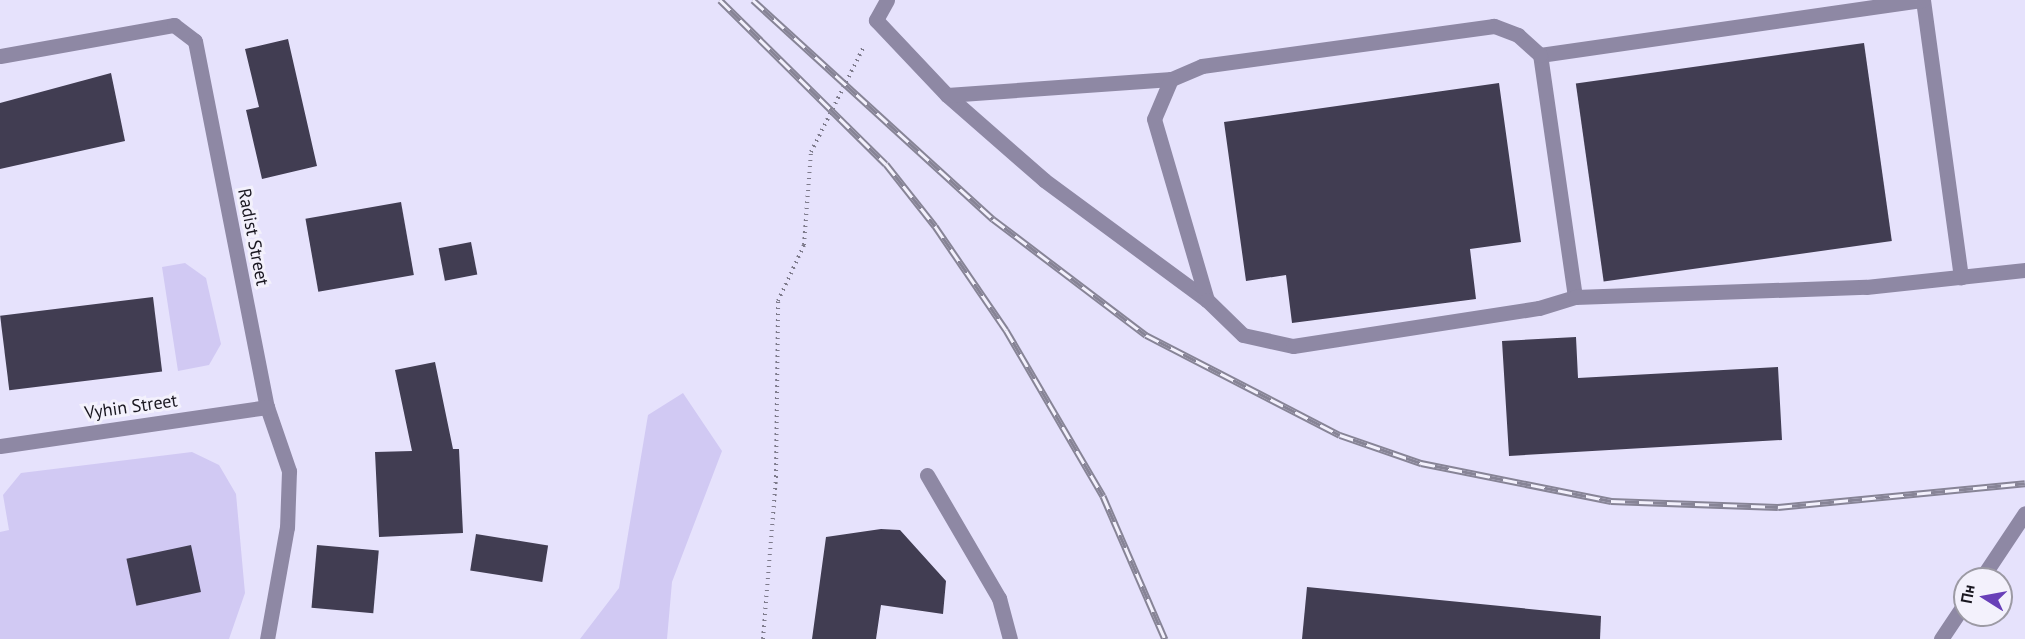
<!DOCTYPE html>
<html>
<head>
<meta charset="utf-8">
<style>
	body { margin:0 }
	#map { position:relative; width:2025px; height:639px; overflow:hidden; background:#e6e2fc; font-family:"PT Sans",sans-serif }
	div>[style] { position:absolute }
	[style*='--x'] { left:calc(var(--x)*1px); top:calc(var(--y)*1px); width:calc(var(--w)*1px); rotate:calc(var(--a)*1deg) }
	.green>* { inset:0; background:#d1c9f3 }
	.building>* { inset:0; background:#413d52; transform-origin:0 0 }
	.path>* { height:4px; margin-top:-2px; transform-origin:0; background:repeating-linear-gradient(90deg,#7e7b8c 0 1.5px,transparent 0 6px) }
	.service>* { height:15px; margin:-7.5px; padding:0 7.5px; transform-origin:7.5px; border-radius:7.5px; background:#8e88a4 }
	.minor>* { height:15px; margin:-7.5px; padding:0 7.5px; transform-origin:7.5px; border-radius:7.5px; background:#8e88a4 }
	.rail>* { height:7px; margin-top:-3.5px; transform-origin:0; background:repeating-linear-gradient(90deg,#f3f1fc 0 14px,#878496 0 28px); box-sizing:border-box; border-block:2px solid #878496 }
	span { translate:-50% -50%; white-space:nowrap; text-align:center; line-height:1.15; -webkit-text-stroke:6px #f3f1fc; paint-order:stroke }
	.street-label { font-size:18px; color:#191720 }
	.north { position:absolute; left:1953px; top:567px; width:60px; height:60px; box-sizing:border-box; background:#f3f1fc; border:2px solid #9c9aa4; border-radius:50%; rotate:281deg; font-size:16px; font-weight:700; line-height:24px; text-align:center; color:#191720 }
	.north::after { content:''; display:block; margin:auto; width:21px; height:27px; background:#683fb8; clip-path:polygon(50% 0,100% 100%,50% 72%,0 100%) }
</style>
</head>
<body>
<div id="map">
	<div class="green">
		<i style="clip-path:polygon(185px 263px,206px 278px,221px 344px,209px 365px,178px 371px,162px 267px)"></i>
		<i style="clip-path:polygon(683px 393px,722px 451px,672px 582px,667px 639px,580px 639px,619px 588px,648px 415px)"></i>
		<i style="clip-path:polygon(192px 452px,219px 465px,236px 494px,245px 593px,229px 639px,0 639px,0 532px,9px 530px,3px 495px,21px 473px)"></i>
	</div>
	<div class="building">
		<i style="clip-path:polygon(288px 39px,317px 166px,262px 179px,246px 110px,259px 107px,245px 49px)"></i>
		<i style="left:1864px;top:43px;width:200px;height:291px;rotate:82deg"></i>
		<i style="clip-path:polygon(111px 73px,125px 141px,0 169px,0 103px)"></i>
		<i style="clip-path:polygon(1499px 83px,1521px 242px,1470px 249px,1476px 299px,1292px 323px,1286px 275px,1246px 281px,1224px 122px)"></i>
		<i style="left:401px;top:202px;width:74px;height:97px;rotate:80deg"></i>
		<i style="left:471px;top:242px;width:33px;height:33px;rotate:79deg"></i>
		<i style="left:153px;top:297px;width:75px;height:154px;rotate:83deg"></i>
		<i style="clip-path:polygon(1576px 337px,1578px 378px,1778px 367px,1782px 440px,1509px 456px,1502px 341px)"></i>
		<i style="clip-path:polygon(435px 362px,453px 449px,459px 449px,463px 533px,379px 537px,375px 452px,412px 451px,395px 370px)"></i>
		<i style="clip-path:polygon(881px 529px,900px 530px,946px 581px,943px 614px,881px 605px,876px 639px,812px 639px,826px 537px)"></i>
		<i style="left:476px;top:534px;width:73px;height:37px;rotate:9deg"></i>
		<i style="left:191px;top:545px;width:48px;height:66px;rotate:78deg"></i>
		<i style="left:317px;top:545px;width:62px;height:63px;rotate:5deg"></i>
		<i style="clip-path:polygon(1307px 587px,1601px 616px,1600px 639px,1302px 639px)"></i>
	</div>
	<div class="path">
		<i style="--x:763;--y:639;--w:163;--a:-85.4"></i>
		<i style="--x:776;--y:477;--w:176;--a:-89.3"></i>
		<i style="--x:778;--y:301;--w:62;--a:-65.1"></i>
		<i style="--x:804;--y:245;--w:93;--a:-85.7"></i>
		<i style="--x:811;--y:152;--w:116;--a:-63.4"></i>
	</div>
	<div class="service">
		<i style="--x:887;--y:0;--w:23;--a:119"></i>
		<i style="--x:876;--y:20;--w:103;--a:46.6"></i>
		<i style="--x:947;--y:95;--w:129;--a:41.2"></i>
		<i style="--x:1044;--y:180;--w:202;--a:36.4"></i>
		<i style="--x:1923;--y:0;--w:280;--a:82.2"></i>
		<i style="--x:1540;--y:55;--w:387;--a:-8.2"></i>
		<i style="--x:947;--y:95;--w:225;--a:-4.1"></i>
		<i style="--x:1575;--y:297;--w:245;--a:-98.2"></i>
		<i style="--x:1540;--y:55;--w:30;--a:-138"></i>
		<i style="--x:1518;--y:35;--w:26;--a:-159"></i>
		<i style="--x:1494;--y:26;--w:295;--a:172.2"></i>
		<i style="--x:1202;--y:66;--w:34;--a:157"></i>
		<i style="--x:1171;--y:79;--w:43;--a:113"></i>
		<i style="--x:1154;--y:119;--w:189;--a:73.7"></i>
		<i style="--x:1207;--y:300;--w:50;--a:44.2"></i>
		<i style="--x:1243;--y:335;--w:51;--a:12.4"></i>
		<i style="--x:1293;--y:346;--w:249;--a:-8.8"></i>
		<i style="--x:1539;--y:308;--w:38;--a:-17"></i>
		<i style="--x:1575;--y:297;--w:291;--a:-2"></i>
		<i style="--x:1866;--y:287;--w:160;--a:-6.1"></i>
		<i style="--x:927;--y:475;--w:143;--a:59.7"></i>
		<i style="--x:999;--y:598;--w:42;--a:75"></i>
		<i style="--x:1981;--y:579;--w:79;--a:-56.3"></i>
		<i style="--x:1941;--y:639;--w:43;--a:-56.3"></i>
	</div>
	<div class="minor">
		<i style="--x:0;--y:56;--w:177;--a:-10.1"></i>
		<i style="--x:174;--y:25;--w:26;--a:37"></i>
		<i style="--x:195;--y:41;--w:373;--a:78.9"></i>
		<i style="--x:267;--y:407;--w:68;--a:71"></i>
		<i style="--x:289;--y:471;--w:56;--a:92"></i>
		<i style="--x:287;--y:527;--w:114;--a:100.1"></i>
		<i style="--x:0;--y:446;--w:270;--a:-8.3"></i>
	</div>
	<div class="rail">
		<i style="--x:720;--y:0;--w:233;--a:44.7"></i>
		<i style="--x:886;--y:164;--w:79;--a:51.7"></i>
		<i style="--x:935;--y:226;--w:126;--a:55.7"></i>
		<i style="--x:1006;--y:330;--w:192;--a:59.7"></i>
		<i style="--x:1103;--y:496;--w:156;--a:66.6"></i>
		<i style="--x:753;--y:0;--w:325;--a:42.4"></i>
		<i style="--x:993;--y:219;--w:192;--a:37.2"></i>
		<i style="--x:1146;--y:335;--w:218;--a:27.3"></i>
		<i style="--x:1340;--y:435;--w:86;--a:19.1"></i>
		<i style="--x:1421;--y:463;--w:194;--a:11.3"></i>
		<i style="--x:1611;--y:501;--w:167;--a:2.1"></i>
		<i style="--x:1778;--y:507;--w:248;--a:-5.5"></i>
	</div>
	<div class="street-label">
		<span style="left:253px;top:237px;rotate:79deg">Radist Street</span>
		<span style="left:131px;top:407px;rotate:-8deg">Vyhin Street</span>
	</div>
	<div class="north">Пн</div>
</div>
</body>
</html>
